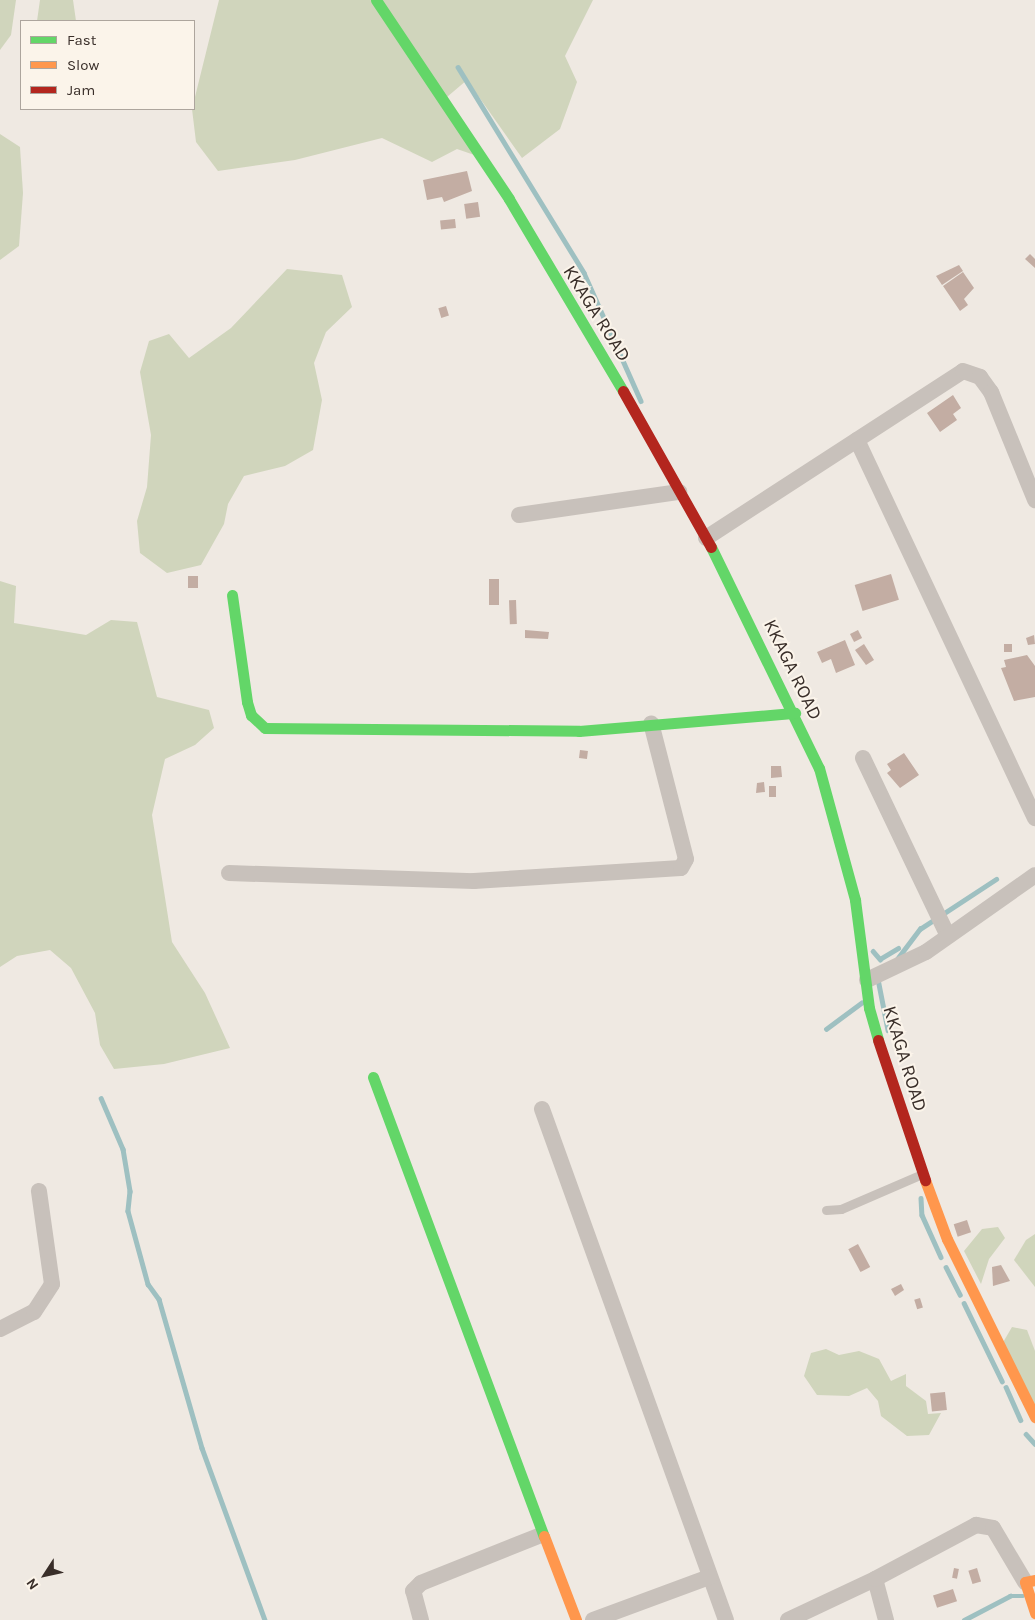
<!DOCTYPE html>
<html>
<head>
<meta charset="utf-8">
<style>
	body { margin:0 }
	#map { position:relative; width:1035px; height:1620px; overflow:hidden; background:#efe9e2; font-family:Karla,sans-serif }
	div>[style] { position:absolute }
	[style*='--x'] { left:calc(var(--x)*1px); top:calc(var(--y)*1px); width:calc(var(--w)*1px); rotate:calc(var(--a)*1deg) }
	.green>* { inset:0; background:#d0d5bc }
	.stream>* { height:4.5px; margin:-2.25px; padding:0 2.25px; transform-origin:2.25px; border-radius:2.25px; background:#9ec0c1 }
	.building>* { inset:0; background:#c3ada3; transform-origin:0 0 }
	.lane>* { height:9px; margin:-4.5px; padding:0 4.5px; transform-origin:4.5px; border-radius:4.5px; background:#c8c1bb }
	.street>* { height:16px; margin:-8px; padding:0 8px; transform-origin:8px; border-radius:8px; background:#c8c1bb }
	.fast>* { height:11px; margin:-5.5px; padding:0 5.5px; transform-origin:5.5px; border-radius:5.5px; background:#63d668 }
	.slow>* { height:11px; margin:-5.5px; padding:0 5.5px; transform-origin:5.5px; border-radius:5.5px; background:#ff974d }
	.jam>* { height:11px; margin:-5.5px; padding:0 5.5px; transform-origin:5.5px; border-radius:5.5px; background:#b3261e }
	span { translate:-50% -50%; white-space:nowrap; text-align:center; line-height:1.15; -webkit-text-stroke:4px #fbf4ea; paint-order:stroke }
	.street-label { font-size:19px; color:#392e29 }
	.legend { position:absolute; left:20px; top:20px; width:175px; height:90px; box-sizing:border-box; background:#fbf4ea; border:1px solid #ada59d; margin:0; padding:6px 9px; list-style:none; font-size:15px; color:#392e29 }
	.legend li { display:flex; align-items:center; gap:10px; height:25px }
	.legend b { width:25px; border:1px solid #ada59d }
	.north { position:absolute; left:20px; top:1550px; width:50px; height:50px; -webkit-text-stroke:4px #fbf4ea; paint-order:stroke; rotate:235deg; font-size:14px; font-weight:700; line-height:20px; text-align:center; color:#392e29 }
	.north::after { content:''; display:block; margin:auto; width:18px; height:22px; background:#392e29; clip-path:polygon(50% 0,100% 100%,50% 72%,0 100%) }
</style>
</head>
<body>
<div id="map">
	<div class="green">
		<i style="clip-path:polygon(0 0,16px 0,11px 35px,0 50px)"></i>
		<i style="clip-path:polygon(40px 0,73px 0,76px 21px,37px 21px)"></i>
		<i style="clip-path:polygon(219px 0,593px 0,565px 56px,577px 82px,560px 129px,522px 158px,467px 80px,447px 97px,483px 158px,457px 149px,432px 162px,382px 138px,295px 160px,218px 171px,196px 142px,192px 109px)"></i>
		<i style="clip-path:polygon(0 134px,20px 147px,23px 193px,19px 246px,0 260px)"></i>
		<i style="clip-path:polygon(287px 269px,342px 275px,352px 307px,326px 332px,314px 363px,322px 400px,313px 450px,285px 466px,244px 476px,228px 504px,224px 524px,201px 565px,167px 573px,140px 553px,137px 521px,147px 487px,151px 435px,140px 372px,149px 341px,169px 334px,189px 358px,231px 328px)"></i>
		<i style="clip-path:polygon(0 581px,16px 586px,14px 623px,86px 635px,111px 620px,137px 622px,157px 697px,209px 710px,214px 728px,195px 745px,165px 759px,152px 815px,172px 942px,205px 993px,230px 1048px,164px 1064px,114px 1069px,100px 1045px,95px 1013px,71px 968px,50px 950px,17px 956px,0 967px)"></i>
		<i style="clip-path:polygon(998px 1227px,1005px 1238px,989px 1259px,981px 1284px,964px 1251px,982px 1229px)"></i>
		<i style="clip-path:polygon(1035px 1234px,1035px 1287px,1014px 1260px,1026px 1240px)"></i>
		<i style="clip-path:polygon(1012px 1327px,1027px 1330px,1035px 1351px,1035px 1409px,998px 1351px)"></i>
		<i style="clip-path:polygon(826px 1349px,839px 1355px,859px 1351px,879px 1359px,891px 1381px,906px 1374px,906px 1386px,926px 1401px,928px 1414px,941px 1413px,929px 1435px,907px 1436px,881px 1416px,878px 1401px,867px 1388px,849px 1396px,817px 1395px,804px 1376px,811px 1353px)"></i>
	</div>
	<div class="stream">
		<i style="--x:458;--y:67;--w:241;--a:58.5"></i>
		<i style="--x:584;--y:273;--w:140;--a:66"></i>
		<i style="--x:873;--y:951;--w:11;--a:49"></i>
		<i style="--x:880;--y:959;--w:21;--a:-31"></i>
		<i style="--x:897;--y:959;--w:38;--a:-53"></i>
		<i style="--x:920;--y:929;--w:91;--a:-33.3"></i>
		<i style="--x:878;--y:979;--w:52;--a:78.9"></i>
		<i style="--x:826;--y:1029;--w:44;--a:-36.6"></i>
		<i style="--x:101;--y:1098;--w:56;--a:66.7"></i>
		<i style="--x:123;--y:1149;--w:43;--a:80.5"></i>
		<i style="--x:130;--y:1191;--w:20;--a:96"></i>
		<i style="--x:128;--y:1211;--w:76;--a:74.7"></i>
		<i style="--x:148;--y:1284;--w:19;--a:54"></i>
		<i style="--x:159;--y:1299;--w:155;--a:73.9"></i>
		<i style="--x:202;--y:1448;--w:183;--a:69.9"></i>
		<i style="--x:921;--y:1198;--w:17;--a:87"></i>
		<i style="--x:922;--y:1215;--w:46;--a:65.7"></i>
		<i style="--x:946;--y:1267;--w:31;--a:63"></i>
		<i style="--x:964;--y:1303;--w:87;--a:64"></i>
		<i style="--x:1006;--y:1387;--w:36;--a:66"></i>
		<i style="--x:1026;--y:1434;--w:13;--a:48"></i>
		<i style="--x:964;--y:1620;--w:52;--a:-27.6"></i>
		<i style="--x:1010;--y:1596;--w:13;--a:0"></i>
	</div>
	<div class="building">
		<i style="clip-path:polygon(467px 171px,472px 191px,444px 202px,442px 197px,427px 200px,423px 180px)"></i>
		<i style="left:478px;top:202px;width:15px;height:14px;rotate:82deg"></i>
		<i style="left:455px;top:219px;width:9px;height:15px;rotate:84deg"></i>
		<i style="clip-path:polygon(1030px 254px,1035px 259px,1035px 268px,1025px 259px)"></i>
		<i style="clip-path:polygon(959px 265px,963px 271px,942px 285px,936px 276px)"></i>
		<i style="clip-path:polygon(963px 272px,974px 288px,964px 299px,968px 305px,960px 311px,943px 286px)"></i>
		<i style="left:446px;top:306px;width:10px;height:8px;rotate:73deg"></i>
		<i style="clip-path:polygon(953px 395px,961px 408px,953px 414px,957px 420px,940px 432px,927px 413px)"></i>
		<i style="left:891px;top:574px;width:27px;height:38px;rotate:73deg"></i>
		<i style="left:188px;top:576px;width:10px;height:12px"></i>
		<i style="left:489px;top:579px;width:10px;height:26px"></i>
		<i style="left:516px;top:600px;width:24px;height:7px;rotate:88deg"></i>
		<i style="clip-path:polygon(525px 630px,549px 632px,548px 639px,525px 638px)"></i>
		<i style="left:858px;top:630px;width:9px;height:9px;rotate:63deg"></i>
		<i style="clip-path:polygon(1034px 635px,1035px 644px,1028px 645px,1026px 638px)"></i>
		<i style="clip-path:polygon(845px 640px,855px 665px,836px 673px,831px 659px,822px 663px,817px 652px)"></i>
		<i style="clip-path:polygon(864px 644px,874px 660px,866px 665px,855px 650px)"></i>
		<i style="left:1004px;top:644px;width:8px;height:8px"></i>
		<i style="clip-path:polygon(1027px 655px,1035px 666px,1035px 697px,1014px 701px,1001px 668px,1006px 667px,1004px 660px)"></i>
		<i style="left:580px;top:750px;width:8px;height:8px;rotate:7deg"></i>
		<i style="clip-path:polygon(904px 753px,919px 775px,900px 788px,887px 773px,891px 770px,887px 764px)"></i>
		<i style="clip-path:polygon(771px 766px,781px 766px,782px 777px,771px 778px)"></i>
		<i style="clip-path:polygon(764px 782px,765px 792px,756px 793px,757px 783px)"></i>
		<i style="left:769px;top:786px;width:7px;height:11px"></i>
		<i style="left:967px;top:1220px;width:13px;height:14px;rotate:72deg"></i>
		<i style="left:858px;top:1244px;width:26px;height:11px;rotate:62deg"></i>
		<i style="clip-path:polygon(1001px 1265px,1010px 1281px,993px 1286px,992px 1267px)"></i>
		<i style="clip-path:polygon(901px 1284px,904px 1290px,895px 1296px,891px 1289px)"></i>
		<i style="left:920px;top:1298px;width:10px;height:6px;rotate:73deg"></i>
		<i style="left:945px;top:1392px;width:18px;height:15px;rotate:84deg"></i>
		<i style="left:954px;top:1568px;width:5px;height:10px;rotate:11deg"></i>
		<i style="left:977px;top:1568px;width:14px;height:9px;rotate:73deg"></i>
		<i style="left:953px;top:1589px;width:13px;height:21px;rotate:72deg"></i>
	</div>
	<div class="lane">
		<i style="--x:826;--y:1210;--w:15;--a:-4"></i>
		<i style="--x:841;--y:1209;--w:88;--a:-23.4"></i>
	</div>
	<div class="street">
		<i style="--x:857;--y:440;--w:418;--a:64.8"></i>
		<i style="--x:519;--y:515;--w:162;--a:-8.2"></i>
		<i style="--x:706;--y:538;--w:306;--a:-33"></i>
		<i style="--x:963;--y:371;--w:18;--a:19"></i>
		<i style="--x:980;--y:377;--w:19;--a:54"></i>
		<i style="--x:991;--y:392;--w:117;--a:67.8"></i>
		<i style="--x:863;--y:758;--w:197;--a:64.5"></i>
		<i style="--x:229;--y:873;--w:245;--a:1.9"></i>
		<i style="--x:474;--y:881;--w:207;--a:-3.6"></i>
		<i style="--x:681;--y:868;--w:10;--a:-61"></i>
		<i style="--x:686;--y:859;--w:140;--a:-104.4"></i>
		<i style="--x:867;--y:980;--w:65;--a:-25.4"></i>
		<i style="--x:926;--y:952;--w:133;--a:-35.2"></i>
		<i style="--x:542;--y:1109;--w:543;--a:70.2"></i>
		<i style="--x:0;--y:1329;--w:38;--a:-27"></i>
		<i style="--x:34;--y:1312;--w:33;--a:-57"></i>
		<i style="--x:52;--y:1284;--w:94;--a:-98"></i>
		<i style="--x:421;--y:1620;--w:30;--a:-105"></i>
		<i style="--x:413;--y:1591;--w:11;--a:-45"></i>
		<i style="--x:421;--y:1583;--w:129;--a:-21.8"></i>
		<i style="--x:593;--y:1620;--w:124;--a:-20.3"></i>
		<i style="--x:788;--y:1620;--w:96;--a:-25.2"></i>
		<i style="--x:886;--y:1620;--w:42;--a:-105"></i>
		<i style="--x:875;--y:1579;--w:115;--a:-28.1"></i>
		<i style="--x:976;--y:1525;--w:17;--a:10"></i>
		<i style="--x:993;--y:1528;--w:63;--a:59.3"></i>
	</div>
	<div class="fast">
		<i style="--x:376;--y:0;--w:239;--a:56.2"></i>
		<i style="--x:509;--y:199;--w:223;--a:59.3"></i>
		<i style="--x:711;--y:547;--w:246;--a:64"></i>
		<i style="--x:819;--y:768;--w:137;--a:74.7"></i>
		<i style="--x:855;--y:900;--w:109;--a:82.6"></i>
		<i style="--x:869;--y:1008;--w:33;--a:74"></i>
		<i style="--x:232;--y:595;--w:108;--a:82"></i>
		<i style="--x:247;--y:702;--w:14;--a:73"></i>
		<i style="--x:251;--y:715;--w:19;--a:43"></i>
		<i style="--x:265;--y:728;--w:314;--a:0.5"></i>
		<i style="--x:579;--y:731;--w:217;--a:-4.8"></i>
		<i style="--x:373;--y:1077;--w:490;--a:69.6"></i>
	</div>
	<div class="slow">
		<i style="--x:925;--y:1180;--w:63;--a:69.6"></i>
		<i style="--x:947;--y:1239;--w:199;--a:63.7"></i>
		<i style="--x:544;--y:1536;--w:90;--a:69.1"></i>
		<i style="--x:1035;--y:1580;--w:10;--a:169"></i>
		<i style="--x:1025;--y:1582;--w:33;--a:72"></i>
	</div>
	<div class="jam">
		<i style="--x:623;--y:391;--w:179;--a:60.6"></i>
		<i style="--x:878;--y:1040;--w:148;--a:71.4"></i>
	</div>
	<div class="street-label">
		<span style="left:596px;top:314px;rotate:58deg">KKAGA ROAD</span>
		<span style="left:792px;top:670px;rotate:64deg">KKAGA ROAD</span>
		<span style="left:904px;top:1059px;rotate:73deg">KKAGA ROAD</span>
	</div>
	<ul class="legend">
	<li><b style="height:6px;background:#63d668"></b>Fast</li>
	<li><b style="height:6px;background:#ff974d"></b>Slow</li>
	<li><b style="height:6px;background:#b3261e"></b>Jam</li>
	</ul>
	<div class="north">N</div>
</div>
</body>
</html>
